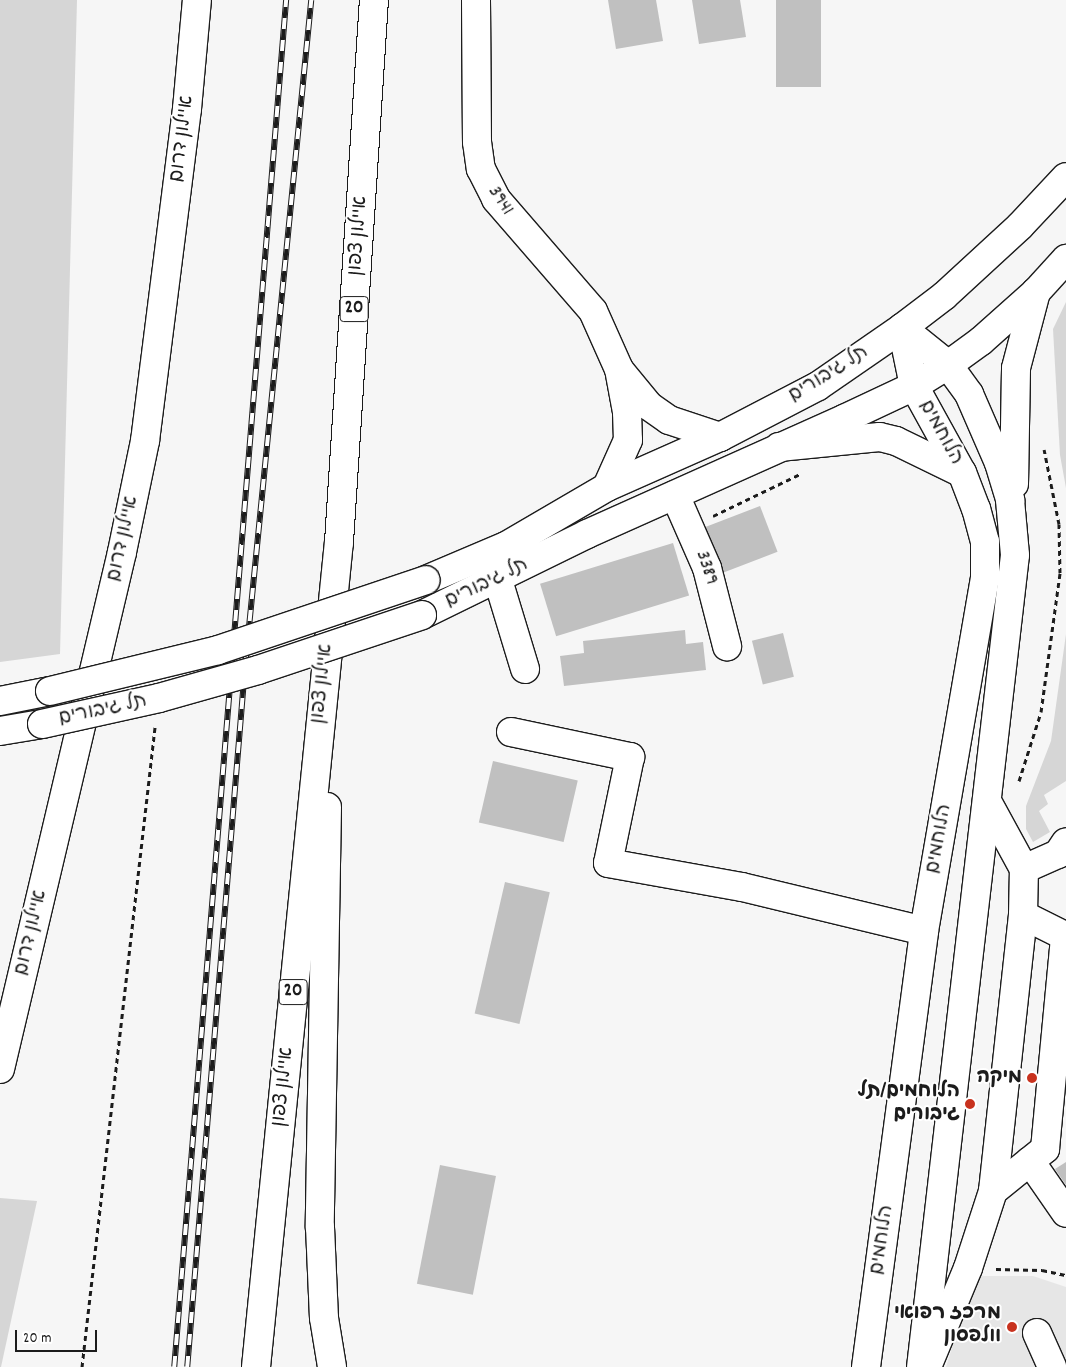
<!DOCTYPE html>
<html>
<head>
<meta charset="utf-8">
<style>
	body { margin:0 }
	#map { position:relative; width:1066px; height:1367px; overflow:hidden; background:#f6f6f6; font-family:Dekko,"Playpen Sans Hebrew",sans-serif }
	div>[style] { position:absolute }
	[style*='--x'] { left:calc(var(--x)*1px); top:calc(var(--y)*1px); width:calc(var(--w)*1px); rotate:calc(var(--a)*1deg) }
	.built>* { inset:0; background:#e6e6e6 }
	.green>* { inset:0; background:#d6d6d6 }
	.building>* { inset:0; background:#c0c0c0; transform-origin:0 0 }
	.path>* { height:3px; margin-top:-1.5px; transform-origin:0; background:repeating-linear-gradient(90deg,#1c1c1c 0 5px,transparent 0 9px) }
	.roads { filter:drop-shadow(1px 0 #1c1c1c) drop-shadow(-1px 0 #1c1c1c) drop-shadow(0 1px #1c1c1c) drop-shadow(0 -1px #1c1c1c) }
	.minor>* { height:28px; margin:-14px; padding:0 14px; transform-origin:14px; border-radius:14px; background:#fff }
	.major>* { height:28px; margin:-14px; padding:0 14px; transform-origin:14px; border-radius:14px; background:#fff }
	.highway>* { height:28px; margin:-14px; padding:0 14px; transform-origin:14px; border-radius:14px; background:#fff }
	.rail>* { height:5.5px; margin-top:-2.75px; transform-origin:0; background:repeating-linear-gradient(90deg,#fff 0 11px,#1c1c1c 0 22px); box-sizing:border-box; border-block:1px solid #1c1c1c }
	.bridges { filter:drop-shadow(1px 0 #1c1c1c) drop-shadow(-1px 0 #1c1c1c) drop-shadow(0 1px #1c1c1c) drop-shadow(0 -1px #1c1c1c) }
	.minor-bridge>* { height:28px; margin:-14px; padding:0 14px; transform-origin:14px; border-radius:14px; background:#fff }
	.dots>* { width:14px; height:14px; translate:-50% -50%; box-sizing:border-box; border:2px solid #fff; border-radius:50% }
	span { translate:-50% -50%; white-space:nowrap; text-align:center; line-height:1.15; -webkit-text-stroke:4px #fff; paint-order:stroke }
	.shield-label span { padding:1px 4px; background:#fff; border:1px solid; border-radius:4px; -webkit-text-stroke-width:0 }
	.shield-label { font-size:19px; color:#1c1c1c; font-weight:700 }
	.street-label { font-size:20px; color:#1c1c1c }
	.poi-label { font-size:20px; color:#1c1c1c; font-weight:700 }
	.right { translate:-100% -50%; text-align:right }
	.scale { position:absolute; left:15px; top:1330px; width:82px; height:22px; box-sizing:border-box; border:2px solid #1c1c1c; border-top:0; padding-left:6px; font-size:15px; line-height:18px; white-space:nowrap; color:#1c1c1c; -webkit-text-stroke:4px #fff; paint-order:stroke }
</style>
</head>
<body>
<div id="map">
	<div class="built">
		<i style="clip-path:polygon(974px 1276px,1033px 1276px,1066px 1287px,1066px 1367px,946px 1367px)"></i>
	</div>
	<div class="green">
		<i style="clip-path:polygon(0 0,77px 0,60px 654px,0 662px)"></i>
		<i style="clip-path:polygon(1066px 302px,1066px 488px,1060px 455px,1053px 329px)"></i>
		<i style="clip-path:polygon(1066px 634px,1066px 781px,1044px 795px,1048px 804px,1039px 811px,1050px 832px,1033px 842px,1026px 829px,1026px 806px,1051px 741px)"></i>
		<i style="clip-path:polygon(0 1198px,37px 1201px,1px 1367px,0 1367px)"></i>
	</div>
	<div class="building">
		<i style="clip-path:polygon(608px 0,656px 0,663px 41px,616px 49px)"></i>
		<i style="clip-path:polygon(692px 0,740px 0,746px 37px,699px 44px)"></i>
		<i style="left:776px;top:0;width:45px;height:87px"></i>
		<i style="left:760px;top:506px;width:49px;height:62px;rotate:69deg"></i>
		<i style="left:673px;top:543px;width:55px;height:139px;rotate:73deg"></i>
		<i style="clip-path:polygon(685px 630px,686px 644px,703px 642px,706px 670px,564px 686px,560px 656px,584px 653px,583px 641px)"></i>
		<i style="left:783px;top:633px;width:45px;height:32px;rotate:76deg"></i>
		<i style="left:493px;top:761px;width:87px;height:63px;rotate:13deg"></i>
		<i style="left:505px;top:882px;width:46px;height:135px;rotate:13deg"></i>
		<i style="clip-path:polygon(1066px 1162px,1066px 1185px,1055px 1169px)"></i>
		<i style="left:440px;top:1165px;width:57px;height:121px;rotate:11deg"></i>
	</div>
	<div class="path">
		<i style="--x:713;--y:516;--w:97;--a:-25.8"></i>
		<i style="--x:1019;--y:781;--w:72;--a:-72.3"></i>
		<i style="--x:1041;--y:712;--w:140;--a:-82.2"></i>
		<i style="--x:1060;--y:573;--w:49;--a:-91.2"></i>
		<i style="--x:1059;--y:524;--w:76;--a:-101.3"></i>
		<i style="--x:996;--y:1269;--w:46;--a:1.2"></i>
		<i style="--x:1042;--y:1270;--w:25;--a:12"></i>
		<i style="--x:82;--y:1367;--w:644;--a:-83.49"></i>
	</div>
	<div class="roads">
		<div class="minor">
			<i style="--x:476;--y:0;--w:142;--a:89.6"></i>
			<i style="--x:477;--y:142;--w:27;--a:82"></i>
			<i style="--x:481;--y:169;--w:34;--a:63"></i>
			<i style="--x:496;--y:199;--w:148;--a:49.1"></i>
			<i style="--x:593;--y:311;--w:64;--a:65.9"></i>
			<i style="--x:619;--y:369;--w:44;--a:79.5"></i>
			<i style="--x:627;--y:412;--w:28;--a:88"></i>
			<i style="--x:628;--y:440;--w:51;--a:114.1"></i>
			<i style="--x:621;--y:372;--w:44;--a:50.5"></i>
			<i style="--x:649;--y:406;--w:24;--a:35"></i>
			<i style="--x:669;--y:420;--w:54;--a:18.4"></i>
			<i style="--x:675;--y:495;--w:80;--a:66.3"></i>
			<i style="--x:707;--y:568;--w:81;--a:75.6"></i>
			<i style="--x:426;--y:580;--w:87;--a:-23"></i>
			<i style="--x:506;--y:546;--w:117;--a:-30.3"></i>
			<i style="--x:607;--y:487;--w:124;--a:-23.9"></i>
			<i style="--x:720;--y:437;--w:110;--a:-27.5"></i>
			<i style="--x:818;--y:386;--w:102;--a:-34.6"></i>
			<i style="--x:498;--y:580;--w:93;--a:73.1"></i>
			<i style="--x:422;--y:615;--w:184;--a:-26.1"></i>
			<i style="--x:587;--y:534;--w:282;--a:-24.1"></i>
			<i style="--x:844;--y:419;--w:77;--a:-25.2"></i>
			<i style="--x:914;--y:386;--w:40;--a:-32"></i>
			<i style="--x:0;--y:701;--w:51;--a:-11.3"></i>
			<i style="--x:0;--y:731;--w:43;--a:-9.5"></i>
			<i style="--x:511;--y:732;--w:122;--a:11.9"></i>
			<i style="--x:630;--y:757;--w:108;--a:101.7"></i>
			<i style="--x:608;--y:863;--w:136;--a:10.2"></i>
			<i style="--x:742;--y:887;--w:187;--a:13.6"></i>
			<i style="--x:1024;--y:869;--w:37;--a:-24"></i>
			<i style="--x:1058;--y:854;--w:14;--a:-56"></i>
			<i style="--x:1030;--y:1161;--w:63;--a:55.3"></i>
			<i style="--x:993;--y:1191;--w:67;--a:-38.9"></i>
			<i style="--x:1045;--y:1149;--w:214;--a:-84.6"></i>
			<i style="--x:1065;--y:936;--w:47;--a:-153.4"></i>
			<i style="--x:1037;--y:1333;--w:37;--a:66"></i>
			<i style="--x:927;--y:1367;--w:107;--a:-67.5"></i>
			<i style="--x:968;--y:1268;--w:81;--a:-72"></i>
			<i style="--x:993;--y:1191;--w:278;--a:-83.8"></i>
			<i style="--x:1023;--y:915;--w:46;--a:-88.8"></i>
			<i style="--x:1024;--y:869;--w:75;--a:-118.6"></i>
		</div>
		<div class="major">
			<i style="--x:902;--y:328;--w:59;--a:38.8"></i>
			<i style="--x:948;--y:365;--w:36;--a:54"></i>
			<i style="--x:969;--y:394;--w:75;--a:66.5"></i>
			<i style="--x:999;--y:463;--w:39;--a:73"></i>
			<i style="--x:1010;--y:500;--w:55;--a:84.8"></i>
			<i style="--x:1015;--y:555;--w:817;--a:96.6"></i>
			<i style="--x:902;--y:328;--w:53;--a:-37.3"></i>
			<i style="--x:944;--y:296;--w:103;--a:-42.6"></i>
			<i style="--x:1020;--y:226;--w:67;--a:-46.8"></i>
			<i style="--x:948;--y:365;--w:41;--a:-36"></i>
			<i style="--x:981;--y:341;--w:74;--a:-41.7"></i>
			<i style="--x:1036;--y:292;--w:45;--a:-47.7"></i>
			<i style="--x:779;--y:447;--w:101;--a:-5.7"></i>
			<i style="--x:880;--y:437;--w:16;--a:14"></i>
			<i style="--x:896;--y:441;--w:73;--a:25.9"></i>
			<i style="--x:1014;--y:484;--w:116;--a:-89"></i>
			<i style="--x:1016;--y:368;--w:79;--a:-75.3"></i>
			<i style="--x:866;--y:1367;--w:440;--a:-82.4"></i>
			<i style="--x:924;--y:931;--w:358;--a:-80.2"></i>
			<i style="--x:985;--y:578;--w:36;--a:-90"></i>
			<i style="--x:985;--y:542;--w:34;--a:-105"></i>
			<i style="--x:976;--y:509;--w:39;--a:-111"></i>
			<i style="--x:962;--y:473;--w:99;--a:-118.9"></i>
			<i style="--x:914;--y:386;--w:59;--a:-101.7"></i>
		</div>
		<div class="highway">
			<i style="--x:327;--y:807;--w:420;--a:91"></i>
			<i style="--x:320;--y:1227;--w:91;--a:87.5"></i>
			<i style="--x:324;--y:1318;--w:50;--a:80.7"></i>
			<i style="--x:0;--y:1069;--w:531;--a:-76.72"></i>
			<i style="--x:122;--y:552;--w:113;--a:-78.3"></i>
			<i style="--x:145;--y:441;--w:335;--a:-82.8"></i>
			<i style="--x:187;--y:109;--w:109;--a:-84.8"></i>
			<i style="--x:256;--y:1367;--w:829;--a:-84.26"></i>
			<i style="--x:339;--y:542;--w:543;--a:-86.31"></i>
		</div>
	</div>
	<div class="rail">
		<i style="--x:174;--y:1367;--w:1372;--a:-85.32"></i>
		<i style="--x:187;--y:1367;--w:704;--a:-85.28"></i>
		<i style="--x:245;--y:665;--w:668;--a:-84.33"></i>
	</div>
	<div class="bridges">
		<div class="minor-bridge">
			<i style="--x:50;--y:691;--w:173;--a:-13.7"></i>
			<i style="--x:218;--y:650;--w:219;--a:-18.6"></i>
			<i style="--x:42;--y:724;--w:120;--a:-12.5"></i>
			<i style="--x:159;--y:698;--w:103;--a:-15.8"></i>
			<i style="--x:258;--y:670;--w:173;--a:-18.5"></i>
		</div>
	</div>
	<div class="dots">
		<i style="left:1032px;top:1078px;background:#c8321e"></i>
		<i style="left:970px;top:1104px;background:#c8321e"></i>
		<i style="left:1012px;top:1327px;background:#c8321e"></i>
	</div>
	<div class="shield-label">
		<span style="left:354px;top:309px">20</span>
		<span style="left:293px;top:992px">20</span>
	</div>
	<div class="street-label">
		<span style="left:183px;top:139px;rotate:-83deg">איילון דרום</span>
		<span style="left:500px;top:201px;rotate:57deg">3941</span>
		<span style="left:359px;top:236px;rotate:-86deg">איילון צפון</span>
		<span style="left:829px;top:375px;rotate:-32deg">תל גיבורים</span>
		<span style="left:940px;top:433px;rotate:61deg">הלוחמים</span>
		<span style="left:124px;top:539px;rotate:-78deg">איילון דרום</span>
		<span style="left:706px;top:568px;rotate:72deg">3389</span>
		<span style="left:487px;top:584px;rotate:-26deg">תל גיבורים</span>
		<span style="left:323px;top:684px;rotate:-84deg">איילון צפון</span>
		<span style="left:103px;top:711px;rotate:-12deg">תל גיבורים</span>
		<span style="left:940px;top:839px;rotate:-80deg">הלוחמים</span>
		<span style="left:32px;top:933px;rotate:-77deg">איילון דרום</span>
		<span style="left:284px;top:1087px;rotate:-84deg">איילון צפון</span>
		<span style="left:883px;top:1240px;rotate:-82deg">הלוחמים</span>
	</div>
	<div class="poi-label">
		<span class="right" style="left:1022px;top:1078px">מיקה</span>
		<span class="right" style="left:960px;top:1104px">הלוחמים/תל<br>גיבורים</span>
		<span class="right" style="left:1001px;top:1326px">מרכז רפואי<br>וולפסון</span>
	</div>
	<div class="scale">20 m</div>
</div>
</body>
</html>
